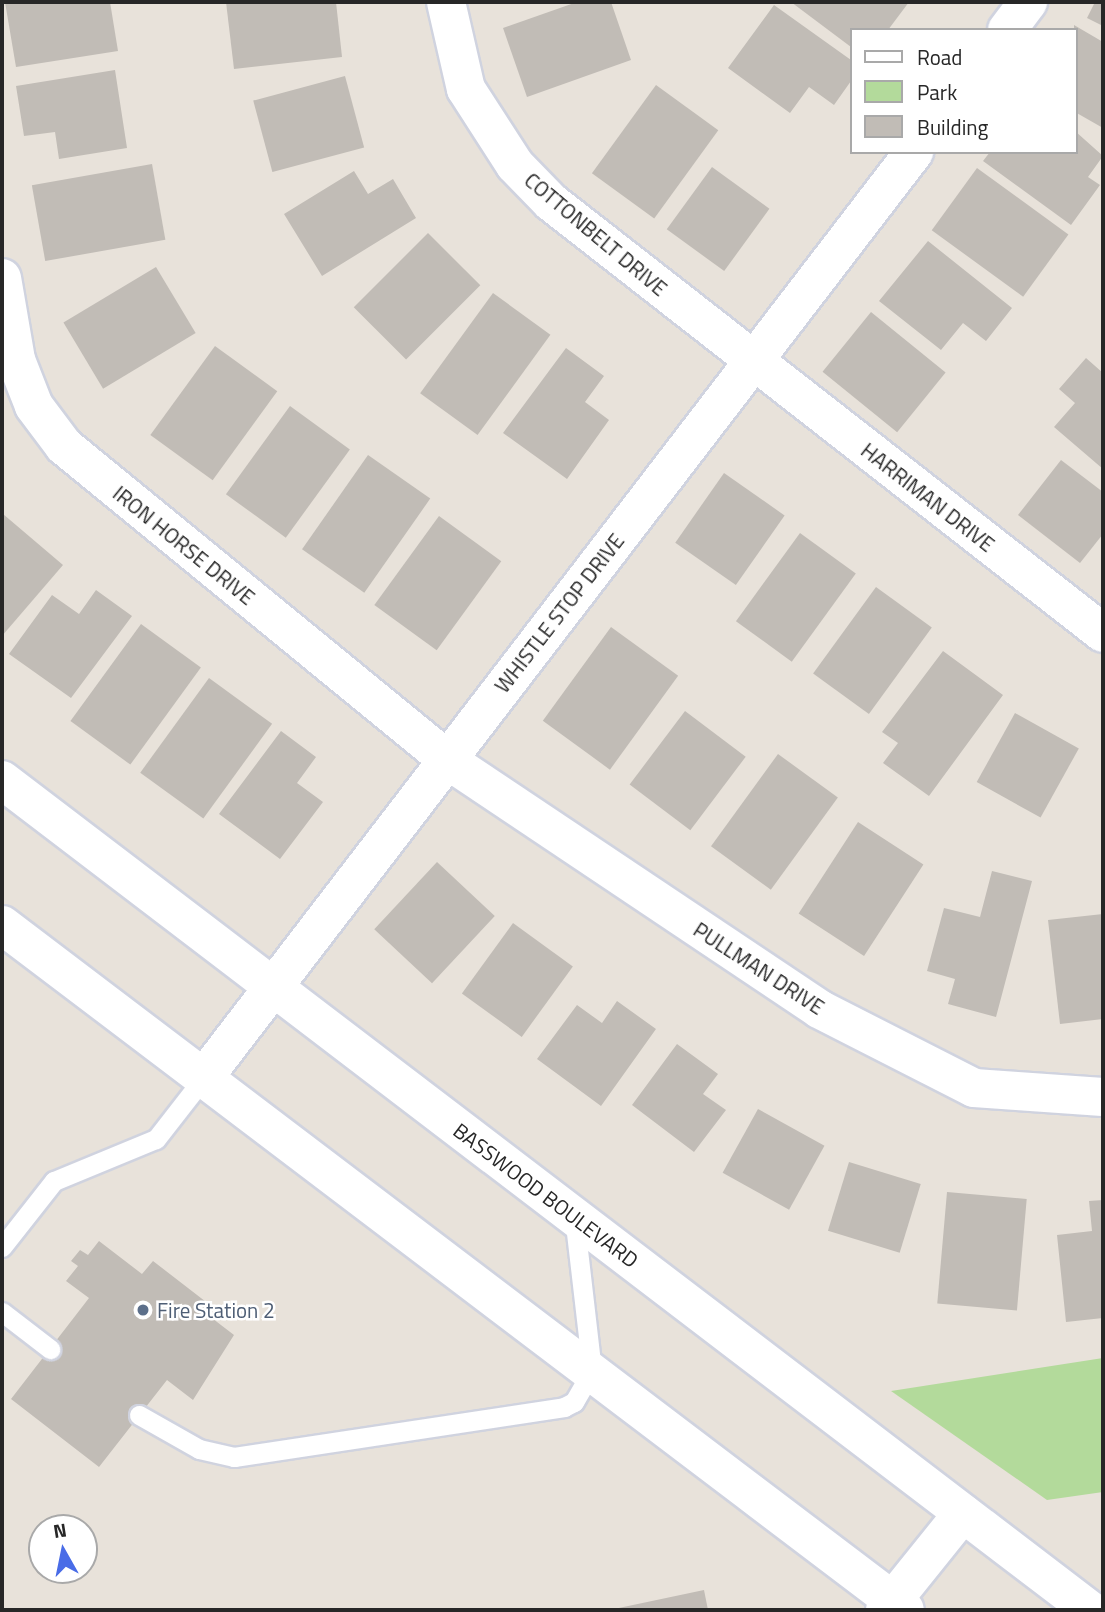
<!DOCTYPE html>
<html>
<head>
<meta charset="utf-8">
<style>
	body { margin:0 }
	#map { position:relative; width:1105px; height:1612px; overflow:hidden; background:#e8e2da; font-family:"Titillium Web",sans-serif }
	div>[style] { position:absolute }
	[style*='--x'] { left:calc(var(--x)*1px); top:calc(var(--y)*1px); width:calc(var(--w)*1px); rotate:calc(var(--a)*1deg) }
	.green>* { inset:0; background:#b3da9b }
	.building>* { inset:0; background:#c1bcb6; transform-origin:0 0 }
	.roads { filter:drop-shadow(2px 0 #d0d3df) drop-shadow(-2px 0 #d0d3df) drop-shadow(0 2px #d0d3df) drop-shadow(0 -2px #d0d3df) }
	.service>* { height:19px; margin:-9.5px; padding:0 9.5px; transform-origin:9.5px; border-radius:9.5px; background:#fff }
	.minor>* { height:38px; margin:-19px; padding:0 19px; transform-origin:19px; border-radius:19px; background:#fff }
	.secondary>* { height:38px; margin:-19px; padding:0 19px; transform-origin:19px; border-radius:19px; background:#fff }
	.dots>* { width:19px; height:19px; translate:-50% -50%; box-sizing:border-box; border:4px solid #fff; border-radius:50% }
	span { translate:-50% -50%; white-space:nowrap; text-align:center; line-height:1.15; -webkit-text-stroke:5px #fff; paint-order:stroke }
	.street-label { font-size:21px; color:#272727 }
	.service-label { font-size:21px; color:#4e5e75 }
	.left { translate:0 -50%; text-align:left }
	.frame { position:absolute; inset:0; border:4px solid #272727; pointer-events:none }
	.legend { position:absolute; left:850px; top:28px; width:228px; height:126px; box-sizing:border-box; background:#fff; border:2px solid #a9a9a9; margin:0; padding:9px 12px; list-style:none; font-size:21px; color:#272727 }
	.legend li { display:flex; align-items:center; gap:14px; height:35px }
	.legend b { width:35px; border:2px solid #a9a9a9 }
	.north { position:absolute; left:28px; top:1514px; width:70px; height:70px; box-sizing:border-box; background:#fff; border:2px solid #a9a9a9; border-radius:50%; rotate:351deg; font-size:19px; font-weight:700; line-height:28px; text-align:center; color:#272727 }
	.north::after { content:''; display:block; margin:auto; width:24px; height:32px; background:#496ce7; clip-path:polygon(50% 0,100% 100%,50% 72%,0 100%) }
</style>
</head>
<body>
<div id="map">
	<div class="green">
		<i style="clip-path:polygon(1103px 1358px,1103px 1492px,1047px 1500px,891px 1391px)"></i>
	</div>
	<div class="building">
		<i style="clip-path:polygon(5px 2px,110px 2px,118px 51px,16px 67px)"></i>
		<i style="clip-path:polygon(226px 2px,336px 2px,342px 57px,234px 69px)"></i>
		<i style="clip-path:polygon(577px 2px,611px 2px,631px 60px,527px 97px,503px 28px)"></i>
		<i style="clip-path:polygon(791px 2px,909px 2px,888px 30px,851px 30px,851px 47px)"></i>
		<i style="clip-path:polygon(1095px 2px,1103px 2px,1103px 26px,1087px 18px)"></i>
		<i style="clip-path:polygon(774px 5px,851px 60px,851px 81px,834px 105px,809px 87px,790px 113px,728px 68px)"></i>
		<i style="clip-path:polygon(1074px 25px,1103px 42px,1103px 128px,1075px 112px)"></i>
		<i style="clip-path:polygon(115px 70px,127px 148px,59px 159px,55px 132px,24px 136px,16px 86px)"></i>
		<i style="left:345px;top:76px;width:74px;height:95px;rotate:75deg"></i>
		<i style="left:656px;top:85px;width:77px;height:109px;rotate:36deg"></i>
		<i style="clip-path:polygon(1075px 131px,1103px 156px,1088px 177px,1100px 185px,1071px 225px,983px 161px,990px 152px,1075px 152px)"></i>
		<i style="left:152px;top:164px;width:77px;height:122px;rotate:80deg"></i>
		<i style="left:712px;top:167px;width:71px;height:77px;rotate:36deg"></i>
		<i style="left:977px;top:168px;width:113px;height:77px;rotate:36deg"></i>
		<i style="clip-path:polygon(354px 171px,368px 194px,393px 179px,416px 218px,322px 276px,284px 214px)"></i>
		<i style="left:428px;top:233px;width:74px;height:105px;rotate:45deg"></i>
		<i style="clip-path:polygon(928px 241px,1012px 308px,986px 341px,963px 323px,941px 350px,879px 301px)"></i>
		<i style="left:156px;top:267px;width:77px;height:108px;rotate:59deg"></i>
		<i style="left:493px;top:293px;width:71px;height:124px;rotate:36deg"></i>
		<i style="left:871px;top:312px;width:96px;height:77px;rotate:39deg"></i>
		<i style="left:215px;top:346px;width:77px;height:110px;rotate:36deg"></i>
		<i style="clip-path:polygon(566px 348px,604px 376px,585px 402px,609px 420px,567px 479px,503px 433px)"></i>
		<i style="clip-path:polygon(1086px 358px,1103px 373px,1103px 469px,1054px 427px,1075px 403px,1059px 389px)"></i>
		<i style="left:290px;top:406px;width:74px;height:109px;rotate:36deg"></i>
		<i style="left:368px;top:455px;width:76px;height:115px;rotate:35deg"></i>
		<i style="clip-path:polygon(1061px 460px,1103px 492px,1103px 534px,1080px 563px,1018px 515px)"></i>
		<i style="left:724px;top:473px;width:74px;height:85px;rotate:35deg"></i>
		<i style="clip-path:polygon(3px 514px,63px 565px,2px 636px,2px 515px)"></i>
		<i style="left:439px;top:516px;width:77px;height:110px;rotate:36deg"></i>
		<i style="left:800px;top:533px;width:69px;height:109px;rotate:36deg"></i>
		<i style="left:876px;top:587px;width:69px;height:107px;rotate:36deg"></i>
		<i style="clip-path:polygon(96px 590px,132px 616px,71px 698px,9px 654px,52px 595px,79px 614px)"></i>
		<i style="left:141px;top:624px;width:74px;height:120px;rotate:36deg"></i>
		<i style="left:611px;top:627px;width:83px;height:116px;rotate:36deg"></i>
		<i style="clip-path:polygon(943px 651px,1003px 695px,929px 796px,883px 763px,898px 743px,882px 732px)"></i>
		<i style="left:209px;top:678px;width:78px;height:117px;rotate:36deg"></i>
		<i style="left:685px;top:711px;width:76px;height:92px;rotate:37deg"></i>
		<i style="left:1015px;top:713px;width:73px;height:79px;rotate:29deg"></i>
		<i style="clip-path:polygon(281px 731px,316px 757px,297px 783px,323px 802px,280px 859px,219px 814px)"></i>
		<i style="left:778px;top:754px;width:74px;height:114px;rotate:36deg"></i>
		<i style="left:858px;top:822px;width:78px;height:109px;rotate:33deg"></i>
		<i style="left:437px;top:862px;width:79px;height:92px;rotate:43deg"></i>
		<i style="clip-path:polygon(992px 871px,1032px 881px,996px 1017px,948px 1004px,955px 979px,927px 971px,944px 908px,980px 917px)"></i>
		<i style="clip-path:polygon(1103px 914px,1103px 1019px,1060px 1024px,1048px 920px)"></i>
		<i style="left:513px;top:923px;width:74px;height:87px;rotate:36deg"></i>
		<i style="clip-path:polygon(617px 1001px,656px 1029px,601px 1106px,537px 1059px,577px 1005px,602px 1023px)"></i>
		<i style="clip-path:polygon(677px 1044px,718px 1074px,703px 1094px,726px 1110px,694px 1152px,632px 1105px)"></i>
		<i style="left:758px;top:1109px;width:76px;height:73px;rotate:29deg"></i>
		<i style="left:849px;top:1162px;width:75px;height:72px;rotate:17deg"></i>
		<i style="left:947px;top:1192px;width:80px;height:112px;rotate:5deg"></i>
		<i style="clip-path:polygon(1103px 1200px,1103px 1318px,1066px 1322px,1057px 1235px,1092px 1231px,1089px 1201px)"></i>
		<i style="clip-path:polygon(99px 1241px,142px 1274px,153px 1261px,210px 1305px,204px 1312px,234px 1335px,193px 1400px,167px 1380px,99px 1467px,11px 1399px,89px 1298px,66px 1281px,78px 1266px,71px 1261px,80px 1250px,88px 1255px)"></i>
		<i style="clip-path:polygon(704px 1590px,708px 1610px,614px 1610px,614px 1609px)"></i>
	</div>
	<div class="roads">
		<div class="service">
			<i style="--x:2;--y:1247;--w:84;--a:-51.8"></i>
			<i style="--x:54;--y:1181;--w:110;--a:-22.4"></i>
			<i style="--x:156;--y:1139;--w:80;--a:-52.1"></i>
			<i style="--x:2;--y:1312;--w:61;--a:37.6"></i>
			<i style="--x:139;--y:1415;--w:69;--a:29.5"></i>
			<i style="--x:199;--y:1449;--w:36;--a:13"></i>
			<i style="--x:234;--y:1457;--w:334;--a:-8.6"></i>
			<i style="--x:564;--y:1407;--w:11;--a:-27"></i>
			<i style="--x:574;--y:1402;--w:36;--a:-60"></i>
			<i style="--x:592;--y:1371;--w:156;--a:-96.6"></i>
		</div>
		<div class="minor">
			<i style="--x:446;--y:2;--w:89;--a:77.1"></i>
			<i style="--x:466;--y:89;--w:90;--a:57.2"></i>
			<i style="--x:515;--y:165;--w:52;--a:45.8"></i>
			<i style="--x:551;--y:202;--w:700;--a:37.98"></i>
			<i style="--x:1007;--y:30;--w:35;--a:-53"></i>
			<i style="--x:2;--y:278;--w:83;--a:80.3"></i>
			<i style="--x:16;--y:360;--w:49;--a:68.6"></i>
			<i style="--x:34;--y:406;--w:50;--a:53.1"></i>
			<i style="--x:64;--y:446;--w:494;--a:39.3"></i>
			<i style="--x:446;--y:759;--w:449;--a:33.8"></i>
			<i style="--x:819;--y:1009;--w:174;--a:27"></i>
			<i style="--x:974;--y:1088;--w:129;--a:4"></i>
			<i style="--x:205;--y:1076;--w:1165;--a:-52.5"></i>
			<i style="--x:885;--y:1610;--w:124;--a:-51.2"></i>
		</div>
		<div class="secondary">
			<i style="--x:2;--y:780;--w:1368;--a:37.34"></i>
			<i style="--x:2;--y:925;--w:1133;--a:37.18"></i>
		</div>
	</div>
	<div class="dots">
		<i style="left:143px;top:1310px;background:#5c6f8a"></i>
	</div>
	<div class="street-label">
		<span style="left:596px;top:234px;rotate:40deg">COTTONBELT DRIVE</span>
		<span style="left:928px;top:497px;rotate:38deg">HARRIMAN DRIVE</span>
		<span style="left:184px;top:545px;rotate:39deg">IRON HORSE DRIVE</span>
		<span style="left:559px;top:613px;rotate:-52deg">WHISTLE STOP DRIVE</span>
		<span style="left:759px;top:968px;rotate:33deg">PULLMAN DRIVE</span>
		<span style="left:546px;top:1195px;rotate:37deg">BASSWOOD BOULEVARD</span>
	</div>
	<div class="service-label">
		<span class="left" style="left:157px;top:1310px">Fire Station 2</span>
	</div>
	<div class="frame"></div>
	<ul class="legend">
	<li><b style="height:9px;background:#fff"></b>Road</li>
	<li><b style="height:19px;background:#b3da9b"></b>Park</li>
	<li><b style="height:19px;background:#c1bcb6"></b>Building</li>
	</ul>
	<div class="north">N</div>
</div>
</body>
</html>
